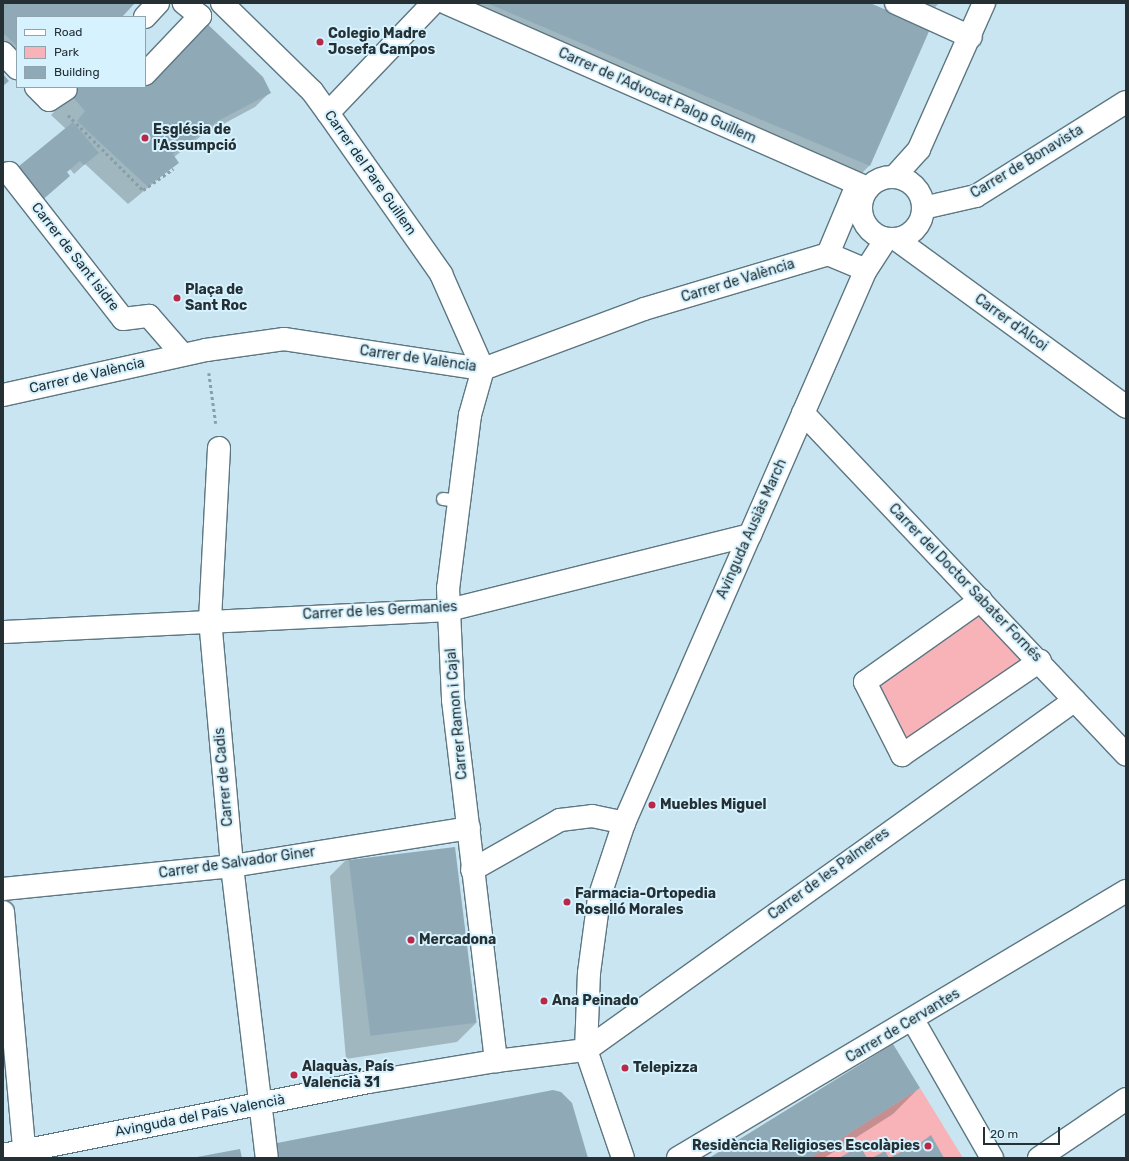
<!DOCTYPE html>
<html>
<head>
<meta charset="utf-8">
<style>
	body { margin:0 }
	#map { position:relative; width:1129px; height:1161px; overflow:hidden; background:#c8e5f1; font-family:Rubik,sans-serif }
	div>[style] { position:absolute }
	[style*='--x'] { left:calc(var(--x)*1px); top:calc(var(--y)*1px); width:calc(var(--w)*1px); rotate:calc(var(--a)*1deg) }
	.green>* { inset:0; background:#f7b3b7 }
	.shadow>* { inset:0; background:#0003 }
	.building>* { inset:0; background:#8faab6; transform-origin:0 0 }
	.path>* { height:2.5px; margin-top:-1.25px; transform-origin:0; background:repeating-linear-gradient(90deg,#899fa8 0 3px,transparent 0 6px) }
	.roads { filter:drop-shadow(1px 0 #5d7782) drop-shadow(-1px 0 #5d7782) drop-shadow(0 1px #5d7782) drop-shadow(0 -1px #5d7782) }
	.lane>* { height:12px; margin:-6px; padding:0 6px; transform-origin:6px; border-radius:6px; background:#fff }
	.street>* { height:22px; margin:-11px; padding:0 11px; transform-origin:11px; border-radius:11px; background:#fff }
	.secondary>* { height:22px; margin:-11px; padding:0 11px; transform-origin:11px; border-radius:11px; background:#fff }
	.secondary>.ring { margin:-11px; padding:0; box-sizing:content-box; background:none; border:22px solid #fff; border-radius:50% }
	.dots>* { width:11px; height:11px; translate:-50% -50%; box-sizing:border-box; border:2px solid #d5f2fe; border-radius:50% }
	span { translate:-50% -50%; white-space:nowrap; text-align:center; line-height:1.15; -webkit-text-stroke:4px #d5f2fe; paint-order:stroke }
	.poi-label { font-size:14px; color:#253034; font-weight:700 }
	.left { translate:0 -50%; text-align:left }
	.right { translate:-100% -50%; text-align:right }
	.street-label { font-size:14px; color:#253034 }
	.frame { position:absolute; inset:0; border:4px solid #253034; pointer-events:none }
	.legend { position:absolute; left:16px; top:16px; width:130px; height:72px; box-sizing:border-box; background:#d5f2fe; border:1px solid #8fa4ad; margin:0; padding:5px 7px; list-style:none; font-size:12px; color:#253034 }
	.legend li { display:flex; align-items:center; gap:8px; height:20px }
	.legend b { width:20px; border:1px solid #8fa4ad }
	.scale { position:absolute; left:983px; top:1127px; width:77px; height:18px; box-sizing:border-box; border:2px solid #253034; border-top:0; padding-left:5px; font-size:12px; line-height:14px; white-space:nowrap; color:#253034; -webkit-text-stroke:3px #d5f2fe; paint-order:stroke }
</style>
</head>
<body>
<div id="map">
	<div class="green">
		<i style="clip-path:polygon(977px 608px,1030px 664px,902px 751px,869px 683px)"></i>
		<i style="clip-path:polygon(920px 1088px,963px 1158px,810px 1158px)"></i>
	</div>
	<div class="shadow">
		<i style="clip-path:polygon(3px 3px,134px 3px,120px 17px,17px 17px,17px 82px,3px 69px)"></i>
		<i style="clip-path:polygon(452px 3px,868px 3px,928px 29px,869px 166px,850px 185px)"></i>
		<i style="clip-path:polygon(888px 3px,939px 3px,924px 19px)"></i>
		<i style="clip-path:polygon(22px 87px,145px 87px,270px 92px,255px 107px,201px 136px,174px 157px,178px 163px,128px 204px,85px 164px,74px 174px,70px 169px,66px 172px,69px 176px,30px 210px,66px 129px,51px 115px,54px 112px)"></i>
		<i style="clip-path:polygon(349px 857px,476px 1023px,457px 1042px,346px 1059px,330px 876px)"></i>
		<i style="clip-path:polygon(919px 1088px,893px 1114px,824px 1158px,711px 1158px)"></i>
		<i style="clip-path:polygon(278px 1144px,587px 1158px,264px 1158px)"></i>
	</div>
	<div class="building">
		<i style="clip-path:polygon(3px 3px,135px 3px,122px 17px,17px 17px,17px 46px,3px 33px)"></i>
		<i style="clip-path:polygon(487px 3px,870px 3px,930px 29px,870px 166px)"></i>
		<i style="clip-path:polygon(200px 17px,263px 77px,271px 93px,216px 122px,173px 154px,179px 163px,147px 186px,77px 121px,85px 111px,64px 87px,145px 87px,145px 75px)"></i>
		<i style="clip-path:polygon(3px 74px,9px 81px,3px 86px)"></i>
		<i style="clip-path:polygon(73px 122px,99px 153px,84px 165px,80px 161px,67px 172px,70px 176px,40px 202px,13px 171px)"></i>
		<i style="left:455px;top:847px;width:177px;height:107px;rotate:83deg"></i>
		<i style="clip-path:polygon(893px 1044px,920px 1088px,810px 1158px,709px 1158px)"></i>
		<i style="clip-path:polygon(553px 1090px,561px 1092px,572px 1103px,588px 1158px,280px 1158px,277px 1143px)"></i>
		<i style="clip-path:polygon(931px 1135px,944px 1158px,890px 1158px,906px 1149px,908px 1152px)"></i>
		<i style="clip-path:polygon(860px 1146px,867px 1158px,839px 1158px)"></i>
		<i style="clip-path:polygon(240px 1149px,242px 1158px,197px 1158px,197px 1157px)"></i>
		<i style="clip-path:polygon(885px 1151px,889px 1158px,872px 1158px)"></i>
	</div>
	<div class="path">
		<i style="--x:68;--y:115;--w:106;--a:45"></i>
		<i style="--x:143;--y:190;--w:37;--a:-35"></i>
		<i style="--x:209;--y:373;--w:51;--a:82.2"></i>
	</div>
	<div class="roads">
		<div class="lane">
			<i style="--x:443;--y:499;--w:16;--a:7"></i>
		</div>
		<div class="street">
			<i style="--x:222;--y:3;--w:126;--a:44.4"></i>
			<i style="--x:312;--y:91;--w:27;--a:54"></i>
			<i style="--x:328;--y:113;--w:197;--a:54.9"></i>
			<i style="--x:441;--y:274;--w:104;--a:66.1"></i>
			<i style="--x:446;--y:3;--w:461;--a:23.7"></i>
			<i style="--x:896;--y:3;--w:82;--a:24.4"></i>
			<i style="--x:145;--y:17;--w:19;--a:-47"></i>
			<i style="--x:3;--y:53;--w:21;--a:47"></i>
			<i style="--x:145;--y:74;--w:80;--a:-46.5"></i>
			<i style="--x:200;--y:16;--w:21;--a:-141"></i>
			<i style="--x:36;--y:87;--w:18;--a:45"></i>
			<i style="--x:49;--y:100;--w:20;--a:-33"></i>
			<i style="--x:328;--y:113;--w:152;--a:-46.3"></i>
			<i style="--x:9;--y:173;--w:185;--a:52"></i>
			<i style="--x:123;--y:319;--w:26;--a:-7"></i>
			<i style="--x:149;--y:316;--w:50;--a:49"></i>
			<i style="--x:923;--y:208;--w:54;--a:-12.8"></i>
			<i style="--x:976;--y:196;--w:177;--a:-32.1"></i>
			<i style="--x:896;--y:239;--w:285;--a:36.1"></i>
			<i style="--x:828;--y:254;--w:75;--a:-67.2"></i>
			<i style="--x:483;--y:369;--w:48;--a:105.8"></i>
			<i style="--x:470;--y:415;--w:174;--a:97.2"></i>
			<i style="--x:448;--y:588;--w:112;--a:87.4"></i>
			<i style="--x:453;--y:700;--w:364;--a:83.2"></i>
			<i style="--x:3;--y:395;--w:208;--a:-12.5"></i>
			<i style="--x:206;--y:350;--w:79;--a:-8"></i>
			<i style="--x:284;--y:339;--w:201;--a:8.6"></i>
			<i style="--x:483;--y:369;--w:172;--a:-20.4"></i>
			<i style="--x:644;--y:309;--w:192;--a:-16.6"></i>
			<i style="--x:828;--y:254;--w:41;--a:22.8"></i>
			<i style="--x:803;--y:413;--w:470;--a:46.6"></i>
			<i style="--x:219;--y:448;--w:171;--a:93"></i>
			<i style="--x:210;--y:619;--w:248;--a:84.9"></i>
			<i style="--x:232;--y:866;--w:294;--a:83.2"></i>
			<i style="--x:981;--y:600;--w:142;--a:144.7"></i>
			<i style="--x:865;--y:682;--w:82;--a:63.1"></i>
			<i style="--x:902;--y:755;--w:167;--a:-34.3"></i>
			<i style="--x:3;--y:632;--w:447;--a:-2.8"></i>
			<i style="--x:449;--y:610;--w:310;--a:-14"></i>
			<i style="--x:472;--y:870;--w:101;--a:-29.6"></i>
			<i style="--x:560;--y:820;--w:32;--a:-7"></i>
			<i style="--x:592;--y:816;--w:33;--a:12"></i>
			<i style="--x:3;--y:889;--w:230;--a:-5.7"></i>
			<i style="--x:232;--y:866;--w:240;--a:-9.1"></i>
			<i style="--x:3;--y:912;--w:247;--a:84.9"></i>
			<i style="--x:913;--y:1020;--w:159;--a:60.2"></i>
			<i style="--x:586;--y:1050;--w:601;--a:-35.59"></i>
			<i style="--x:678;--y:1158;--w:522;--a:-30.79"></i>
			<i style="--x:1039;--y:1158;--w:105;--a:-34.1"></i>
		</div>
		<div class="secondary">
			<i style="--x:895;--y:176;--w:36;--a:-48"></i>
			<i style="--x:919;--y:149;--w:160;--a:-66"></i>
			<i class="ring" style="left:861px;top:177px;width:40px;height:40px"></i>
			<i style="--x:3;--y:1155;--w:373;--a:-11.3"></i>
			<i style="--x:369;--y:1082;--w:129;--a:-9.4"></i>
			<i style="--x:496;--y:1061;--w:91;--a:-7"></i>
			<i style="--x:623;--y:1158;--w:114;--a:-108.9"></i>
			<i style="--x:586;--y:1050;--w:77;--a:-87.8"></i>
			<i style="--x:589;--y:973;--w:76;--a:-82.4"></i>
			<i style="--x:599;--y:898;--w:79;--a:-71.6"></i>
			<i style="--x:624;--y:823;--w:314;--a:-66.4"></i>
			<i style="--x:750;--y:535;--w:289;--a:-66.4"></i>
			<i style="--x:866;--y:270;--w:37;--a:-57"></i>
		</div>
	</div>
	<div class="dots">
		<i style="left:320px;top:42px;background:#b92846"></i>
		<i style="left:145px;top:138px;background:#b92846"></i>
		<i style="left:177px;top:298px;background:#b92846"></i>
		<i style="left:652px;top:805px;background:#b92846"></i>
		<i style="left:567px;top:902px;background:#b92846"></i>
		<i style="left:411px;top:940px;background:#b92846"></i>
		<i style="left:544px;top:1001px;background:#b92846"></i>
		<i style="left:625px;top:1068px;background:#b92846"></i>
		<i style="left:294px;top:1075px;background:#b92846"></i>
		<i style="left:928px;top:1146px;background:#b92846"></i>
	</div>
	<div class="poi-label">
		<span class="left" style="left:328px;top:42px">Colegio Madre<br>Josefa Campos</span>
		<span class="left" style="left:153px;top:138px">Església de<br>l'Assumpció</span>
		<span class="left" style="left:185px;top:298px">Plaça de<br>Sant Roc</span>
		<span class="left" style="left:660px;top:805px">Muebles Miguel</span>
		<span class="left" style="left:575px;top:902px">Farmacia-Ortopedia<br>Roselló Morales</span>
		<span class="left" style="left:419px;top:940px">Mercadona</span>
		<span class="left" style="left:552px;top:1001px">Ana Peinado</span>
		<span class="left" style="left:302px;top:1075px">Alaquàs, País<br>Valencià 31</span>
		<span class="left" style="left:633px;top:1068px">Telepizza</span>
		<span class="right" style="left:920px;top:1146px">Residència Religioses Escolàpies</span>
	</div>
	<div class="street-label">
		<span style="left:657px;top:96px;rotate:24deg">Carrer de l'Advocat Palop Guillem</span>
		<span style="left:1027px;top:162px;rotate:-31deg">Carrer de Bonavista</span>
		<span style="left:370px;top:173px;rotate:55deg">Carrer del Pare Guillem</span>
		<span style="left:75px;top:257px;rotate:52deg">Carrer de Sant Isidre</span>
		<span style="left:738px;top:281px;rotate:-17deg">Carrer de València</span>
		<span style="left:1011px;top:323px;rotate:36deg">Carrer d'Alcoi</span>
		<span style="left:418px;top:359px;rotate:8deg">Carrer de València</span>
		<span style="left:87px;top:376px;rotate:-13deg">Carrer de València</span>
		<span style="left:752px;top:529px;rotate:-66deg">Avinguda Ausiàs March</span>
		<span style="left:965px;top:583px;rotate:46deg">Carrer del Doctor Sabater Fornés</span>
		<span style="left:380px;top:611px;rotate:-3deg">Carrer de les Germanies</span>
		<span style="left:457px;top:714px;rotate:-95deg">Carrer Ramon i Cajal</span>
		<span style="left:224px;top:777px;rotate:-95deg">Carrer de Cadis</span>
		<span style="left:237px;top:863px;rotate:-8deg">Carrer de Salvador Giner</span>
		<span style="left:829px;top:874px;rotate:-36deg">Carrer de les Palmeres</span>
		<span style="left:903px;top:1026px;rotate:-31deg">Carrer de Cervantes</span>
		<span style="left:200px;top:1116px;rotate:-11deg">Avinguda del País Valencià</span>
	</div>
	<div class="frame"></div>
	<ul class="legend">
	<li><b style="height:5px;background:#fff"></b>Road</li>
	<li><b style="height:11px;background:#f7b3b7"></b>Park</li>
	<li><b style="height:11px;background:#8faab6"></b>Building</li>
	</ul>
	<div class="scale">20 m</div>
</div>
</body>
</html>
